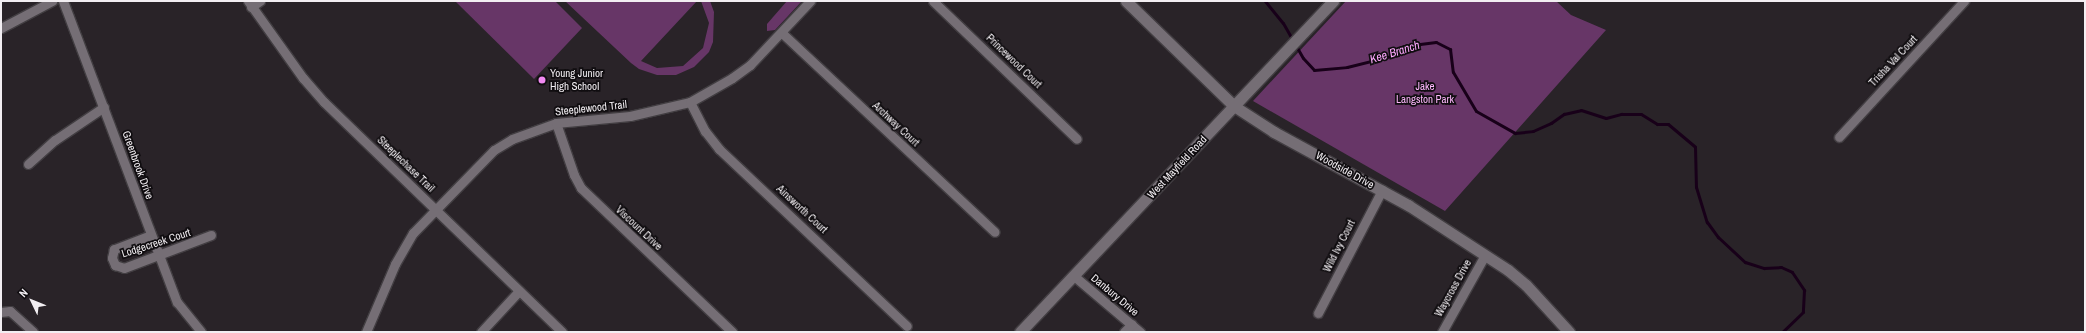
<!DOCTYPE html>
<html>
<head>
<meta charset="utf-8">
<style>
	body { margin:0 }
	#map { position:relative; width:2086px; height:333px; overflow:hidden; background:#292328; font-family:"Archivo Narrow",sans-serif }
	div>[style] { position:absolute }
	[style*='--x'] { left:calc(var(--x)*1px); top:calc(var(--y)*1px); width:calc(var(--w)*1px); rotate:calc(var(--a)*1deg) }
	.green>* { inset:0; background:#673667 }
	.stream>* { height:3px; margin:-1.5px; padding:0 1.5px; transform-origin:1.5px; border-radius:1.5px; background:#180019 }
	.roads { filter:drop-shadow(1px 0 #423e42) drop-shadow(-1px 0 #423e42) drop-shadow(0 1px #423e42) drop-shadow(0 -1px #423e42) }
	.minor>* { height:9px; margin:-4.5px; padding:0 4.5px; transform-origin:4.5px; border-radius:4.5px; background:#756e75 }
	.tertiary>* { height:11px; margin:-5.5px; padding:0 5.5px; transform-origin:5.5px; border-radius:5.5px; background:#756e75 }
	.dots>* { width:11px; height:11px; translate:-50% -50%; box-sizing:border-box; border:2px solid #100d10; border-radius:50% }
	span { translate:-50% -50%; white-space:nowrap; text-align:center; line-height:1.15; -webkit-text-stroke:3.5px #100d10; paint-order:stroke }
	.street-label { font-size:11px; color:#f2eef2 }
	.poi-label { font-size:11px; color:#f2eef2 }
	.left { translate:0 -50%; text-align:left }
	.park-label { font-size:11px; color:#fdb8fc }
	.water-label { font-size:12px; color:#fda8fd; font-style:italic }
	.frame { position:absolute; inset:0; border:2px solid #f2eef2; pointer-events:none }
	.north { position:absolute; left:12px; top:281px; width:40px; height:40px; -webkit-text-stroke:3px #100d10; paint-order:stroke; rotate:313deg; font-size:11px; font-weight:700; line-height:16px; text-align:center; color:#f2eef2 }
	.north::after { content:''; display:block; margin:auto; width:14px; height:18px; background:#f2eef2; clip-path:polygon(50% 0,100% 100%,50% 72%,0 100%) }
</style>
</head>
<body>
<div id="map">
	<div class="green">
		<i style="clip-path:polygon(455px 1px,555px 1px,582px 28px,534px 79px)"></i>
		<i style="clip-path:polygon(565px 1px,697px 1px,641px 61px,657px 68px,683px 66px,703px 48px,709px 23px,701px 1px,710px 1px,714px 12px,713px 42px,709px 52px,694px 67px,676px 75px,657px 75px,639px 69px,631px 63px)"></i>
		<i style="clip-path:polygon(787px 1px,802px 1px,775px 30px,767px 31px,767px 24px)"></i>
		<i style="clip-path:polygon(1346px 1px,1556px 1px,1571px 15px,1606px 30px,1445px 211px,1253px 101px)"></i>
	</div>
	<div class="stream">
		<i style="--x:1265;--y:1;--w:28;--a:51"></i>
		<i style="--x:1283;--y:23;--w:40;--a:60.3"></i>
		<i style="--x:1303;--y:58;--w:16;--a:47"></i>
		<i style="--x:1314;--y:70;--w:33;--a:-5"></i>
		<i style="--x:1347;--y:67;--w:45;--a:-14"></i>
		<i style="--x:1391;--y:56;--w:31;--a:-22"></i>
		<i style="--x:1420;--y:44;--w:16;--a:-7"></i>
		<i style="--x:1436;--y:42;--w:16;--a:27"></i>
		<i style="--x:1450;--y:49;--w:23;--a:83"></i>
		<i style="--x:1453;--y:72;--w:45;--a:59.5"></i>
		<i style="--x:1476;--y:111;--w:45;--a:29.4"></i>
		<i style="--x:1515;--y:133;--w:18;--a:-6"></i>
		<i style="--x:1533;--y:131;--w:20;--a:-24"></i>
		<i style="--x:1551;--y:123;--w:16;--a:-35"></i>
		<i style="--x:1564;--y:114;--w:17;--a:-13"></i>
		<i style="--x:1581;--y:110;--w:26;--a:18"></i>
		<i style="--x:1606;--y:118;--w:16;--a:-15"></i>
		<i style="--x:1621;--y:114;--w:20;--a:0"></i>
		<i style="--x:1641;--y:114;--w:19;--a:32"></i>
		<i style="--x:1657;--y:124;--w:11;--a:0"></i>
		<i style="--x:1668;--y:124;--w:35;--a:40"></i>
		<i style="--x:1695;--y:147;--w:40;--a:88.6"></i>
		<i style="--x:1696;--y:187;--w:37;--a:73"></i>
		<i style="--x:1707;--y:222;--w:19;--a:54"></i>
		<i style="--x:1718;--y:237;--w:37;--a:43"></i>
		<i style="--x:1745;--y:262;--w:20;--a:18"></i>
		<i style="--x:1764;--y:268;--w:17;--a:-3"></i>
		<i style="--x:1781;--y:267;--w:12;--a:24"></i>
		<i style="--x:1792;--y:272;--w:22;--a:56"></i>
		<i style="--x:1804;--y:290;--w:22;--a:93"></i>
		<i style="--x:1803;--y:312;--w:29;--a:136"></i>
	</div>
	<div class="roads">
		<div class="minor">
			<i style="--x:63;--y:1;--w:322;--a:69.3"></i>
			<i style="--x:177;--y:302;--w:38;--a:51"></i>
			<i style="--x:248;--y:1;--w:95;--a:54.5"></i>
			<i style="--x:303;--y:78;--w:32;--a:49"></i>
			<i style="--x:324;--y:102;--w:331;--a:44"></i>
			<i style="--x:933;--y:1;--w:199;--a:43.8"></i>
			<i style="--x:251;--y:7;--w:11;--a:-34"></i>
			<i style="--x:1;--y:28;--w:58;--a:-27.9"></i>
			<i style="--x:782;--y:33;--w:291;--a:43.1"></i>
			<i style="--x:690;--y:102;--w:33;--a:63"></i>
			<i style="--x:705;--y:131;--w:23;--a:52"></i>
			<i style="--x:719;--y:149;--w:258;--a:43.3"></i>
			<i style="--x:556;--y:123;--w:55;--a:70.9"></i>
			<i style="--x:574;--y:175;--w:15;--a:62"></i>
			<i style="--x:581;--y:188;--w:209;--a:43.6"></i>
			<i style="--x:1839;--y:137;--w:185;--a:-47.4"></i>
			<i style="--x:28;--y:164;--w:36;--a:-42"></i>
			<i style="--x:55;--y:140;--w:59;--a:-34"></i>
			<i style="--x:151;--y:235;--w:40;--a:159"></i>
			<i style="--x:114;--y:249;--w:9;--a:103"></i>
			<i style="--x:112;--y:258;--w:8;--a:67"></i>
			<i style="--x:115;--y:265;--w:9;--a:18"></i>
			<i style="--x:124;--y:268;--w:93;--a:-20.8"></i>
			<i style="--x:1074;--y:276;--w:87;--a:40.3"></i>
			<i style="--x:1;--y:312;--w:9;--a:-6"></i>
			<i style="--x:10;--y:311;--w:31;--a:42"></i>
			<i style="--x:1318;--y:313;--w:139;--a:-62.5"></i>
			<i style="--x:366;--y:332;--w:74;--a:-66.9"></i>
			<i style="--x:395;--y:264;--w:36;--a:-60"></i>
			<i style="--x:413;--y:233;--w:116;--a:-45.7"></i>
			<i style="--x:494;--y:150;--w:21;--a:-31"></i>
			<i style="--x:512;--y:139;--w:47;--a:-20"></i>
			<i style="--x:556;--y:123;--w:74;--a:-5.4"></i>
			<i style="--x:630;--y:116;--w:62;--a:-13.1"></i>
			<i style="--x:690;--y:102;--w:48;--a:-29.7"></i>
			<i style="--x:732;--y:78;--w:22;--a:-36"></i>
			<i style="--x:750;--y:65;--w:88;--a:-46.8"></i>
			<i style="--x:481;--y:332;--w:56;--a:-47.2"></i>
			<i style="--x:1124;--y:332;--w:11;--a:-45"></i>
			<i style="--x:1442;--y:332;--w:88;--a:-60.8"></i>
		</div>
		<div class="tertiary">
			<i style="--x:1126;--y:1;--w:151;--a:44.2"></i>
			<i style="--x:1234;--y:106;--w:48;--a:33"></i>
			<i style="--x:1274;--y:132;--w:153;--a:28.6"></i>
			<i style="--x:1408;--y:205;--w:119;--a:33"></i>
			<i style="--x:1508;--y:270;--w:23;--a:40"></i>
			<i style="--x:1526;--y:285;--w:64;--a:47.5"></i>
			<i style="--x:1020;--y:332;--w:456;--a:-46.6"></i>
		</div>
	</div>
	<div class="dots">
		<i style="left:542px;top:80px;background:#f28af3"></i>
	</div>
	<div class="street-label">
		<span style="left:1014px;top:61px;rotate:44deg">Princewood Court</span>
		<span style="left:1893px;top:61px;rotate:-47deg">Trisha Val Court</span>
		<span style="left:591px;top:108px;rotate:-6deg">Steeplewood Trail</span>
		<span style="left:896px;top:124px;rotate:43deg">Archway Court</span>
		<span style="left:406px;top:164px;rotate:44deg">Steeplechase Trail</span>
		<span style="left:138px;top:165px;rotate:70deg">Greenbrook Drive</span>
		<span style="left:1177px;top:167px;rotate:-47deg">West Mayfield Road</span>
		<span style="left:1345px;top:170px;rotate:29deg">Woodside Drive</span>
		<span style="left:802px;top:209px;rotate:43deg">Ainsworth Court</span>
		<span style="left:639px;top:228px;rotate:43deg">Viscount Drive</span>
		<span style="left:156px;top:243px;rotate:-18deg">Lodgecreek Court</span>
		<span style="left:1339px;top:246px;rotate:-63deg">Wild Ivy Court</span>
		<span style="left:1453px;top:288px;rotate:-61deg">Waycross Drive</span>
		<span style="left:1115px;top:295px;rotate:40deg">Danbury Drive</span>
	</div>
	<div class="poi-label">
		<span class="left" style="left:550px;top:80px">Young Junior<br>High School</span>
	</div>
	<div class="park-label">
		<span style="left:1425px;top:93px">Jake<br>Langston Park</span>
	</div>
	<div class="water-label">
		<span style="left:1395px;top:53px;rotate:-17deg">Kee Branch</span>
	</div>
	<div class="frame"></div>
	<div class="north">N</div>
</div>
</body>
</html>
